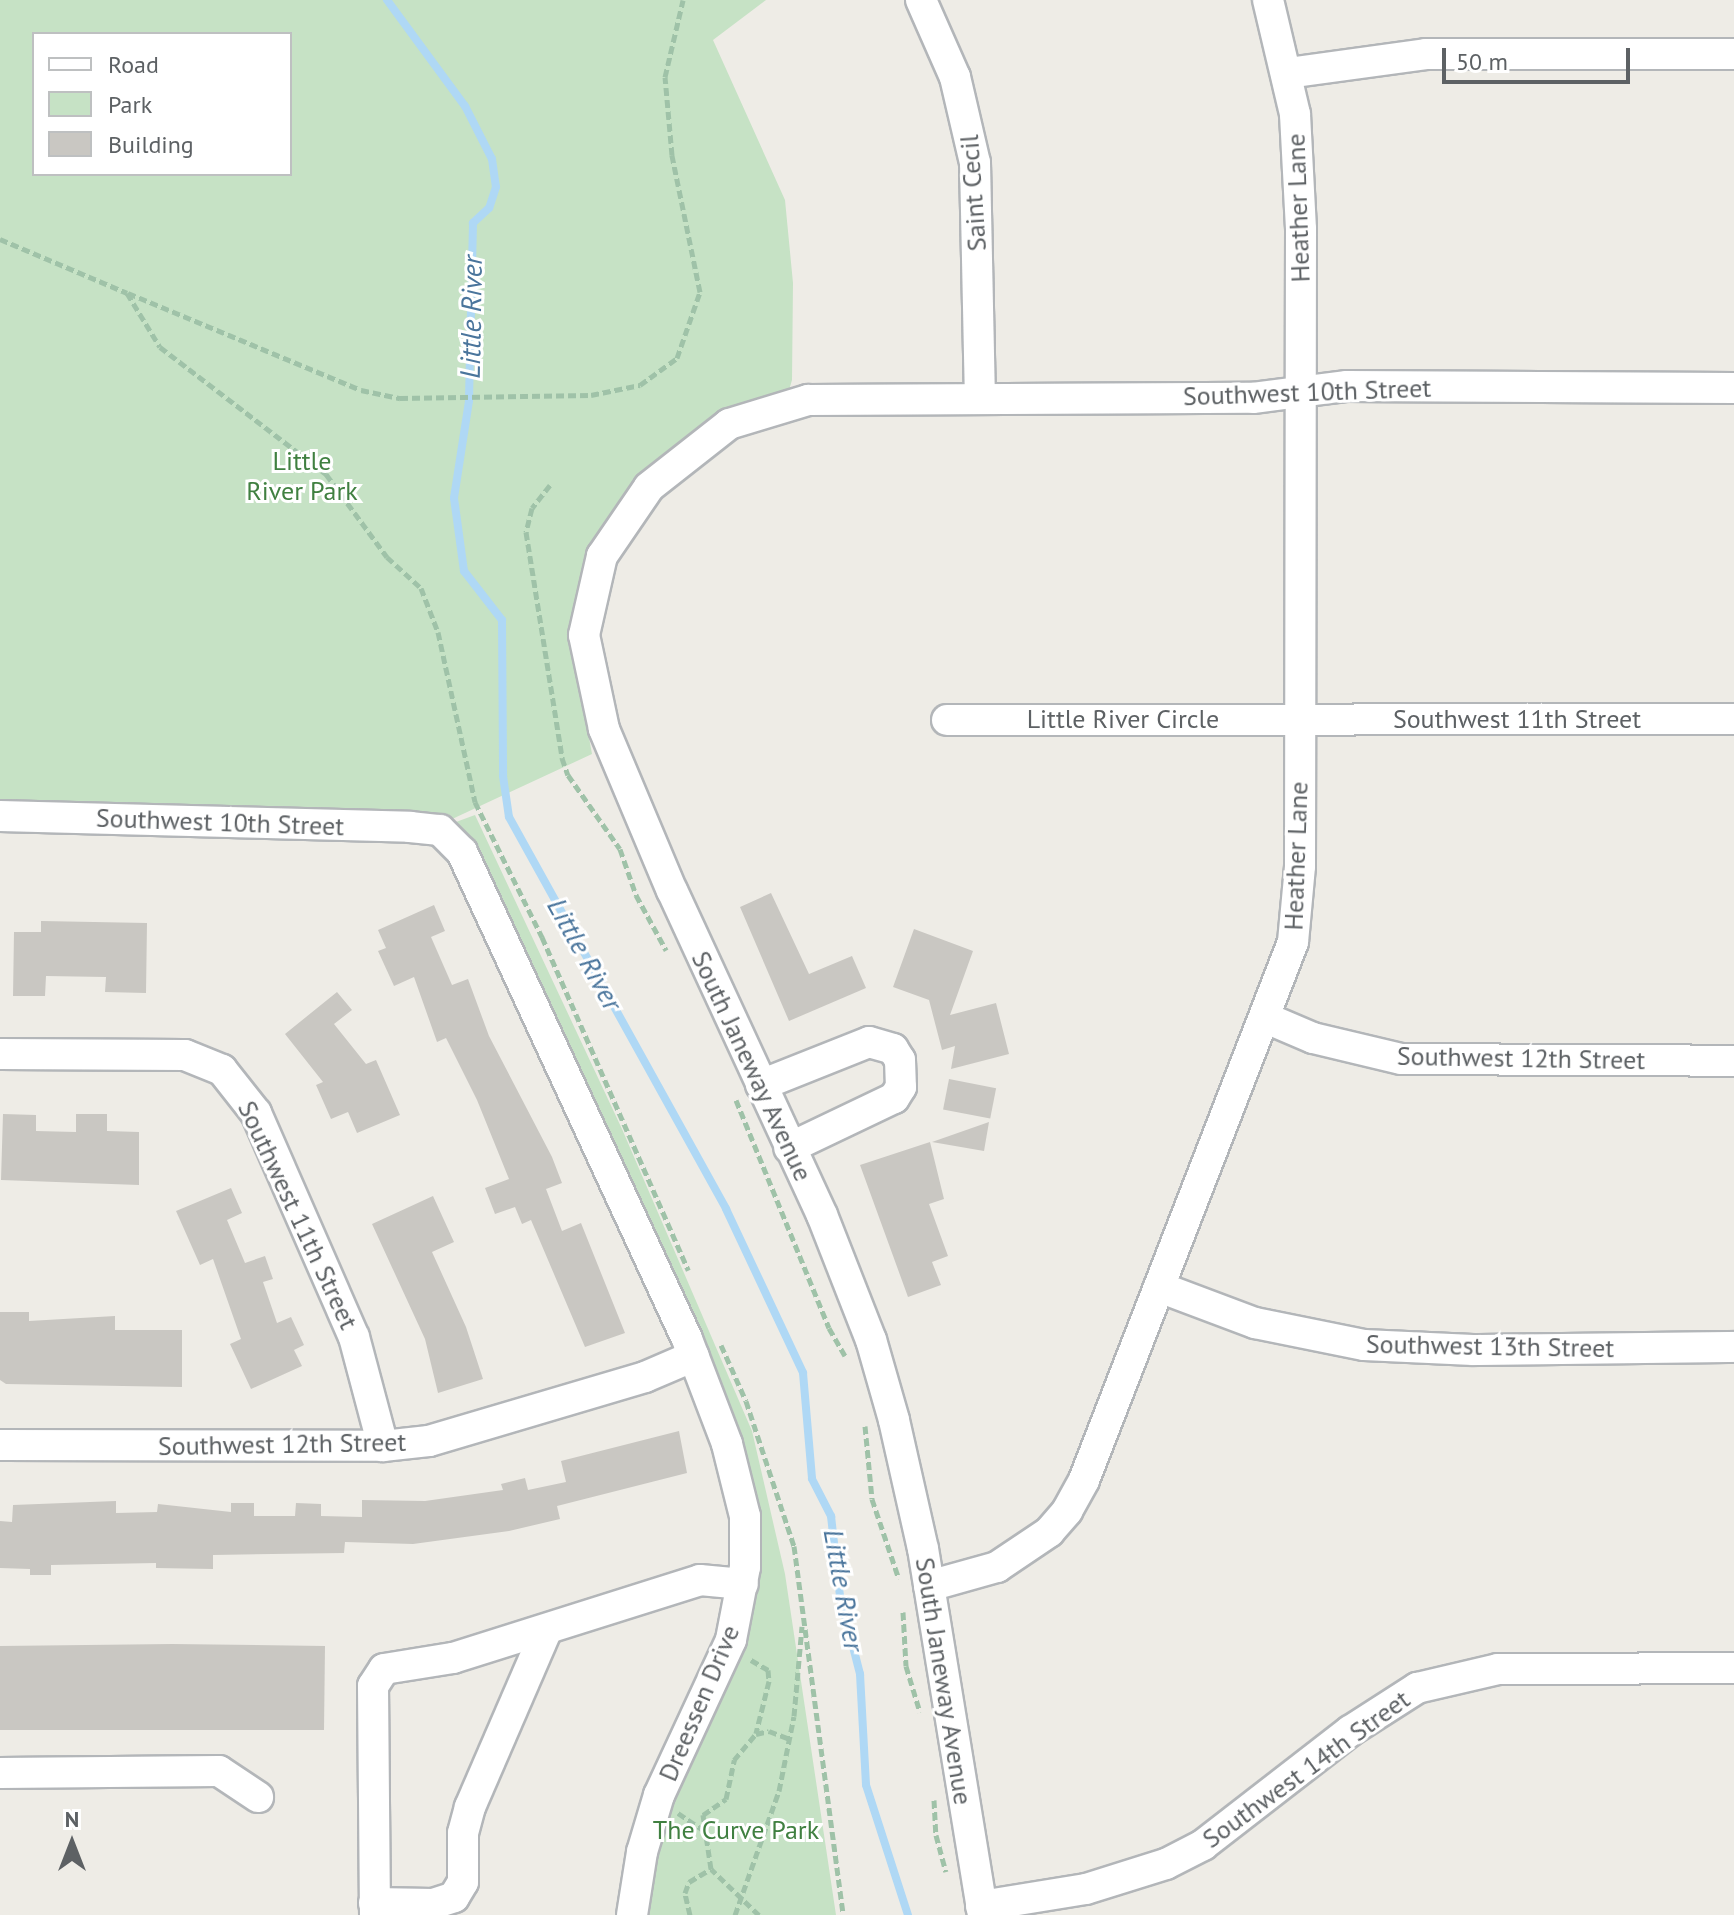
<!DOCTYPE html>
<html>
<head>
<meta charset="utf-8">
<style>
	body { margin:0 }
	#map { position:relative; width:1734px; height:1915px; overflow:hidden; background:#eeece6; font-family:"PT Sans",sans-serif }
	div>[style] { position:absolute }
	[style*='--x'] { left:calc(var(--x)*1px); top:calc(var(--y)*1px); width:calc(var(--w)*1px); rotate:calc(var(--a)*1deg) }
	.green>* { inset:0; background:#c6e2c5 }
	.stream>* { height:8px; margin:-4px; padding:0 4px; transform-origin:4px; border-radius:4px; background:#afd8f5 }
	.building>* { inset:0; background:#c9c7c2; transform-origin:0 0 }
	.path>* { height:5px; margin-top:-2.5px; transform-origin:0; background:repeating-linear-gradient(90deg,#9fc2a8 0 8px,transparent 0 12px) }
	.roads { filter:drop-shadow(2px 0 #b3b6b9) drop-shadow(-2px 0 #b3b6b9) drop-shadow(0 2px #b3b6b9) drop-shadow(0 -2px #b3b6b9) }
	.minor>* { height:30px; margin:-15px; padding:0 15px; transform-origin:15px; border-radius:15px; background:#fff }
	span { translate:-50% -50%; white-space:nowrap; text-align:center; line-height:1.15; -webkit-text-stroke:6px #fff; paint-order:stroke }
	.street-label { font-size:26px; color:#5d6164 }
	.park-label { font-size:26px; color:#408041 }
	.water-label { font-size:28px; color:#4a759c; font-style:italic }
	.legend { position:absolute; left:32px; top:32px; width:260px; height:144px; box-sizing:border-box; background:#fff; border:2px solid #bec0c1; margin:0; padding:10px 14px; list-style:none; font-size:24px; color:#5d6164 }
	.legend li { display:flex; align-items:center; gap:16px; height:40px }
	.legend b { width:40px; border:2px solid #bec0c1 }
	.north { position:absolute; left:32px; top:1803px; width:80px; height:80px; -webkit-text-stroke:6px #fff; paint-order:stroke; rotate:0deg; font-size:22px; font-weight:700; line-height:32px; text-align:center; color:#5d6164 }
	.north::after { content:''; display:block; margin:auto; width:28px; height:36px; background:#5d6164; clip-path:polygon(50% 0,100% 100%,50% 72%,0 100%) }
	.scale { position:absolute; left:1442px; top:48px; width:188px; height:36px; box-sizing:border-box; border:4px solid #5d6164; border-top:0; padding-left:10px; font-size:24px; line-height:28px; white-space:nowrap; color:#5d6164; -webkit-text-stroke:6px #fff; paint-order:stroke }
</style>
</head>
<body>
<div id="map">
	<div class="green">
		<i style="clip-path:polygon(evenodd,0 0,766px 0,713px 40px,785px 200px,793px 283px,792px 380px,787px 397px,605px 522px,570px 633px,592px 754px,450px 820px,0 803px,0 0,34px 34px,290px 34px,290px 174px,34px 174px,34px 34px)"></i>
		<i style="clip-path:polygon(475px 815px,622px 1129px,752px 1431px,785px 1574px,836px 1915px,632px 1915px,714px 1663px,732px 1568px,727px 1481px,712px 1407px,445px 826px)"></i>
	</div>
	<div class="stream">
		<i style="--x:387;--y:0;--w:132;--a:53.7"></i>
		<i style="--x:465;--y:106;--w:59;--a:63"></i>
		<i style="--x:492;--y:159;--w:28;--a:82"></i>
		<i style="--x:496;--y:187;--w:22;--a:108"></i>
		<i style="--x:489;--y:208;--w:22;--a:137"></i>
		<i style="--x:473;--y:223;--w:178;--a:91.3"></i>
		<i style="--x:469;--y:401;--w:98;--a:98.8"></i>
		<i style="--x:454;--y:498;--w:74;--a:82.2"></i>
		<i style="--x:464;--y:571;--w:62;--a:52.2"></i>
		<i style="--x:502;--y:620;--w:156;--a:89.6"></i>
		<i style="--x:503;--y:776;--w:41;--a:81.7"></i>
		<i style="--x:509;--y:817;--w:448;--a:61"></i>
		<i style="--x:726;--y:1209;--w:181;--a:64.8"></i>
		<i style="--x:803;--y:1373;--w:106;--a:85.1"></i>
		<i style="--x:812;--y:1479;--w:42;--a:62.8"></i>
		<i style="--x:831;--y:1516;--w:81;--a:83.6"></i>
		<i style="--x:840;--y:1596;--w:81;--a:75.6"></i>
		<i style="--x:860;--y:1674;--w:111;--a:86.9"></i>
		<i style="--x:866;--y:1785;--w:137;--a:72.1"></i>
	</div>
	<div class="building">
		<i style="clip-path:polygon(771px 893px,809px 974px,852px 956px,866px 988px,789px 1021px,740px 907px)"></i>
		<i style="clip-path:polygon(434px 905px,445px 931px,431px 937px,452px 985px,468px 979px,489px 1036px,552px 1157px,562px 1183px,546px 1189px,562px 1231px,581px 1223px,625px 1333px,585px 1347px,531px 1220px,522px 1224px,515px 1207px,495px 1214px,485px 1188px,509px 1179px,477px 1100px,446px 1038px,437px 1042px,414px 977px,394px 986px,378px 951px,386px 948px,378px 930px)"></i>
		<i style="clip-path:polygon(41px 921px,147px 923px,146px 993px,105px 992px,106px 977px,46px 976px,45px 996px,13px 996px,14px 932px,41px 932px)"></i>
		<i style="clip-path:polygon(914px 929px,973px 951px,950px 1015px,996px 1003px,1009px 1054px,951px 1069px,955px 1046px,942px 1050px,929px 1000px,893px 987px)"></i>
		<i style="clip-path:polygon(337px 992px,352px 1010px,334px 1024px,366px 1064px,376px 1060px,400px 1115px,357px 1133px,348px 1112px,331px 1119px,316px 1085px,323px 1082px,285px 1034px)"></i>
		<i style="left:949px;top:1079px;width:48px;height:31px;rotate:11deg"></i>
		<i style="clip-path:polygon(3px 1114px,36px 1115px,36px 1131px,76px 1132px,76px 1114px,107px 1114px,107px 1131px,139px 1132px,139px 1185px,1px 1180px)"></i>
		<i style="clip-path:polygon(989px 1122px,984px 1151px,932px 1142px)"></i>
		<i style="clip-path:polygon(930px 1142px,944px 1199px,929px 1204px,948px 1256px,932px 1262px,941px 1285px,908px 1297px,860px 1165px)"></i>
		<i style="clip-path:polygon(231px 1188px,242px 1213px,227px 1220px,245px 1263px,265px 1256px,273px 1279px,263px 1282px,277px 1323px,291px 1317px,304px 1345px,294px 1350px,302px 1366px,251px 1389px,230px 1344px,241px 1339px,213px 1259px,200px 1265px,176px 1211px)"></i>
		<i style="clip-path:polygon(433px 1196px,454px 1242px,432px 1252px,466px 1327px,483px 1379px,438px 1393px,425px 1339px,372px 1224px)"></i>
		<i style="clip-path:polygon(0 1312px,29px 1312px,29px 1321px,115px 1316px,115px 1330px,182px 1330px,182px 1387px,6px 1384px,0 1380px)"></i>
		<i style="clip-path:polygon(679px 1431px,687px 1473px,557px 1506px,560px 1519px,509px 1531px,413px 1544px,345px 1542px,344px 1553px,213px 1555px,213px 1569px,156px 1568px,156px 1563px,51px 1565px,51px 1575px,30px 1575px,30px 1569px,0 1568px,0 1521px,12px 1522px,13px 1505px,116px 1501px,116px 1513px,157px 1512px,158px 1504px,231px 1512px,231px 1503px,254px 1503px,254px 1516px,295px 1516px,296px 1503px,321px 1504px,321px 1516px,362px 1517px,362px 1500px,425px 1501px,503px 1490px,501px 1484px,525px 1478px,528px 1490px,566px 1482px,561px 1461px)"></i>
		<i style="clip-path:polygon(172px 1644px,325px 1646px,324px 1730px,0 1730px,0 1646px)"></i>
	</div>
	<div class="path">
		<i style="--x:0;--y:239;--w:138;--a:23"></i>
		<i style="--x:127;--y:293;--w:63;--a:58.6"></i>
		<i style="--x:160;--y:347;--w:209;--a:37.4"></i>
		<i style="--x:326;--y:474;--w:103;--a:53.7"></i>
		<i style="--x:387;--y:557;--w:46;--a:42.4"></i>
		<i style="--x:421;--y:588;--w:47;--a:68.9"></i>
		<i style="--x:438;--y:632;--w:174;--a:77.7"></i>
		<i style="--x:475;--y:802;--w:151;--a:63.6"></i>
		<i style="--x:542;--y:937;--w:364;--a:66.3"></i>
		<i style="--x:128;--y:293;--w:252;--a:22.6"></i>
		<i style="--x:361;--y:390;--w:40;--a:12"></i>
		<i style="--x:400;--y:398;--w:191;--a:-0.9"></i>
		<i style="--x:591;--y:395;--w:50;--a:-11.5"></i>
		<i style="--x:640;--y:385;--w:46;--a:-36.1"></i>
		<i style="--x:677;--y:358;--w:70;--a:-70.8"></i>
		<i style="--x:700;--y:292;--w:140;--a:-101.6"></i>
		<i style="--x:672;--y:155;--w:78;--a:-95.1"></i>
		<i style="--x:665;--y:77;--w:79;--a:-76.8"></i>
		<i style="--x:550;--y:485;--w:29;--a:128"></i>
		<i style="--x:532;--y:508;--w:25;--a:104"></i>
		<i style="--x:526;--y:532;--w:229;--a:80.9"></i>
		<i style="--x:562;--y:758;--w:18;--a:71"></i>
		<i style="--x:568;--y:775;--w:90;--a:54.9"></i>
		<i style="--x:620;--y:849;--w:49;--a:70.8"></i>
		<i style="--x:636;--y:895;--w:63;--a:61.4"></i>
		<i style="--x:736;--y:1100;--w:246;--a:67.8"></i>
		<i style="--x:829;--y:1328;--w:32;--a:60"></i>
		<i style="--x:721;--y:1345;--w:61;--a:65.9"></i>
		<i style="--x:746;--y:1401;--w:153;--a:71.7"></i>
		<i style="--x:794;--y:1546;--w:372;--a:82.4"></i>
		<i style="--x:865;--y:1426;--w:73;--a:84.5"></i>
		<i style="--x:872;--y:1499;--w:84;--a:71.4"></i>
		<i style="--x:903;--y:1612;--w:54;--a:86.8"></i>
		<i style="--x:906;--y:1666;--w:48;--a:73.1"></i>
		<i style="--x:751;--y:1660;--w:20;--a:30"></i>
		<i style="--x:768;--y:1670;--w:11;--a:85"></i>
		<i style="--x:769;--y:1681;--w:54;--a:104"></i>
		<i style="--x:934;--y:1800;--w:35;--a:87"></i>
		<i style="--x:936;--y:1835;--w:38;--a:75"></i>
		<i style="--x:678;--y:1813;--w:29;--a:34"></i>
		<i style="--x:690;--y:1915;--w:23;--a:-103"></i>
		<i style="--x:685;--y:1893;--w:12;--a:-70"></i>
		<i style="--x:689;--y:1882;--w:26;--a:-31"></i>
		<i style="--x:735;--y:1915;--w:132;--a:-70.5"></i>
		<i style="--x:779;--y:1791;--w:76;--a:-78.7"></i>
		<i style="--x:794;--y:1716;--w:90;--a:-84.9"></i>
		<i style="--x:759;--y:1915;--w:66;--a:-136.2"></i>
		<i style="--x:711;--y:1869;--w:55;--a:-98.4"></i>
		<i style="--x:703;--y:1815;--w:28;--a:-35"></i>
		<i style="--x:726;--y:1799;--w:40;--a:-78"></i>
		<i style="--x:734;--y:1760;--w:34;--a:-50"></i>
		<i style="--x:756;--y:1734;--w:13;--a:-13"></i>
		<i style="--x:769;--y:1731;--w:22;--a:21"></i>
	</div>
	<div class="roads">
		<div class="minor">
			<i style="--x:921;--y:0;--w:84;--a:66.2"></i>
			<i style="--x:955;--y:77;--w:88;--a:76.9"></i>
			<i style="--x:975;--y:163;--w:233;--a:88.8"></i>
			<i style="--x:1288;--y:73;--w:139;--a:-7.8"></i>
			<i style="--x:1426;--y:54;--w:308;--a:0"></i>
			<i style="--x:947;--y:720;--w:787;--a:-0.07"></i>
			<i style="--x:0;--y:816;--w:410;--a:1.5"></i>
			<i style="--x:410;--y:827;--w:30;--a:6"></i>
			<i style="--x:440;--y:830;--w:31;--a:45"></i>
			<i style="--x:462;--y:852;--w:536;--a:65.2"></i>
			<i style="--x:687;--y:1339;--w:112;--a:69.1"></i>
			<i style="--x:727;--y:1444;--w:74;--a:76"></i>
			<i style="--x:745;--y:1516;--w:51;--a:90"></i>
			<i style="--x:745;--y:1567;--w:74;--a:100.9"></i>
			<i style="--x:731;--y:1640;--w:171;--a:114.9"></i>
			<i style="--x:659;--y:1795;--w:59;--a:106.6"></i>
			<i style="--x:642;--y:1852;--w:64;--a:99"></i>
			<i style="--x:1266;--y:1018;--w:51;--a:23.1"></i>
			<i style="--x:1313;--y:1038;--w:90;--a:13.4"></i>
			<i style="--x:1401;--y:1059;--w:333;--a:0.3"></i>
			<i style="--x:0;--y:1054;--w:185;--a:0.3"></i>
			<i style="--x:185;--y:1055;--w:40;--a:22"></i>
			<i style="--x:222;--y:1070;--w:55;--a:51.7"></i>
			<i style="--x:256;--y:1113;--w:244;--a:66.4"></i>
			<i style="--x:354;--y:1337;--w:113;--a:75.1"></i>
			<i style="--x:761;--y:1085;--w:116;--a:-21.7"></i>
			<i style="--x:869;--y:1042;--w:25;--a:16"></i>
			<i style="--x:893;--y:1049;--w:13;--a:58"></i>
			<i style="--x:900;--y:1060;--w:27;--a:88"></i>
			<i style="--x:901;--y:1087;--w:13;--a:122"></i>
			<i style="--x:894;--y:1098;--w:116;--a:154.5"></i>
			<i style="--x:1159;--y:1287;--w:103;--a:20.6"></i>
			<i style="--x:1255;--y:1323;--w:111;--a:11.4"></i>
			<i style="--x:1364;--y:1345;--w:109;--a:2.6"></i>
			<i style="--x:1473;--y:1350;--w:261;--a:-0.7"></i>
			<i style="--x:0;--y:1445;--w:383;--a:0.1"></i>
			<i style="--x:383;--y:1446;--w:46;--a:-6.2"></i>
			<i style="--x:429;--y:1441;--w:225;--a:-16.5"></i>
			<i style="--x:645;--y:1377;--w:53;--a:-23.2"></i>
			<i style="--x:929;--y:1586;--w:71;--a:-15.6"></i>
			<i style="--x:997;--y:1567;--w:63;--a:-33.9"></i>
			<i style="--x:1049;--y:1532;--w:28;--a:-49"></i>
			<i style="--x:1067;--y:1511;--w:35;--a:-61"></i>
			<i style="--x:1084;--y:1480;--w:577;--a:-68.77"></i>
			<i style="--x:1293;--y:942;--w:76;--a:-84.7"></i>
			<i style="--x:1300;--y:866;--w:637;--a:-89.91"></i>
			<i style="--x:1301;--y:229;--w:115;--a:-93"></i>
			<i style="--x:1295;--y:114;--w:117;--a:-103.3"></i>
			<i style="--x:0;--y:1773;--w:219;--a:-0.5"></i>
			<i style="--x:219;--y:1771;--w:47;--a:33.7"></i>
			<i style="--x:374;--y:1903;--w:59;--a:1"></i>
			<i style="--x:433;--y:1904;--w:22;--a:-18"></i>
			<i style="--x:454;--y:1897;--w:17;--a:-59"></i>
			<i style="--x:463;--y:1882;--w:49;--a:-90"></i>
			<i style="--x:463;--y:1833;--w:27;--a:-75"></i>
			<i style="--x:470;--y:1807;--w:192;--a:-66.6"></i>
			<i style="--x:981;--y:1906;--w:106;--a:-9.2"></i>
			<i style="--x:1086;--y:1889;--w:84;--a:-17.4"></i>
			<i style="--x:1166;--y:1864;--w:42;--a:-27.2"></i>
			<i style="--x:1203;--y:1845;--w:186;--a:-37.8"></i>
			<i style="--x:1350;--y:1731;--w:80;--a:-32.7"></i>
			<i style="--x:1417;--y:1688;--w:83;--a:-13.2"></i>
			<i style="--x:1498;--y:1669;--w:236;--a:-0.2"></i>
			<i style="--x:375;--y:1915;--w:229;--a:-90.5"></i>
			<i style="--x:373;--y:1686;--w:20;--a:-57"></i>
			<i style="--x:384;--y:1669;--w:70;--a:-9.1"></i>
			<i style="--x:453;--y:1658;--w:259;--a:-17.5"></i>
			<i style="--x:700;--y:1580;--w:43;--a:5.3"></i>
			<i style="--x:983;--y:1915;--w:371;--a:-99.3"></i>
			<i style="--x:923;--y:1549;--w:132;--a:-102.7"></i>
			<i style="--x:894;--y:1420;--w:83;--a:-106"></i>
			<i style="--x:871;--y:1340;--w:134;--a:-111.4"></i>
			<i style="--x:822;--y:1215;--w:357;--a:-114.8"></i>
			<i style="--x:672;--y:891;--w:176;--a:-112.8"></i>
			<i style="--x:604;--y:729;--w:96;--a:-102"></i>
			<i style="--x:584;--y:635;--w:81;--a:-77.2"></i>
			<i style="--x:602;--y:556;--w:83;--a:-55.7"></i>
			<i style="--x:649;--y:487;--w:102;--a:-38.2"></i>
			<i style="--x:729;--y:424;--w:83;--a:-16.9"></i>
			<i style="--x:808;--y:400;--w:445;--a:-0.3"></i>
			<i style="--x:1253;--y:398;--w:95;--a:-7.3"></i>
			<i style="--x:1347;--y:386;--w:387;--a:0.3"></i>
		</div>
	</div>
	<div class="street-label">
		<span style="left:973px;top:193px;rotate:-94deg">Saint Cecil</span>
		<span style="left:1298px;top:208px;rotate:-92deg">Heather Lane</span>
		<span style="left:1307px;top:392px;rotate:-2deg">Southwest 10th Street</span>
		<span style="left:1123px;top:719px">Little River Circle</span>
		<span style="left:1517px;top:719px">Southwest 11th Street</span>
		<span style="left:220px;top:822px;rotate:2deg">Southwest 10th Street</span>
		<span style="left:1296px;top:856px;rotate:-88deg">Heather Lane</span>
		<span style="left:1521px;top:1058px;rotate:1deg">Southwest 12th Street</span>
		<span style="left:752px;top:1066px;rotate:65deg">South Janeway Avenue</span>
		<span style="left:298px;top:1215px;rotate:65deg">Southwest 11th Street</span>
		<span style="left:1490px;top:1346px;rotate:1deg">Southwest 13th Street</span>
		<span style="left:282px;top:1444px;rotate:-1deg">Southwest 12th Street</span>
		<span style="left:944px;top:1681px;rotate:81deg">South Janeway Avenue</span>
		<span style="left:699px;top:1703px;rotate:-67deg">Dreessen Drive</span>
		<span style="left:1306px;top:1769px;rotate:-36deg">Southwest 14th Street</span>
	</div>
	<div class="park-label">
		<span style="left:302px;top:476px">Little<br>River Park</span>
		<span style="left:736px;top:1830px">The Curve Park</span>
	</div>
	<div class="water-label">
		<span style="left:471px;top:317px;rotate:-89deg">Little River</span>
		<span style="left:585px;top:954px;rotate:61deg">Little River</span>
		<span style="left:844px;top:1590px;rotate:80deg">Little River</span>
	</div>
	<ul class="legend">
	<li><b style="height:10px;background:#fff"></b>Road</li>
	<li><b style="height:22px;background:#c6e2c5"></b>Park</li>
	<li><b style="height:22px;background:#c9c7c2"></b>Building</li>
	</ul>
	<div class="north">N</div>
	<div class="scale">50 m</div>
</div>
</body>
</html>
